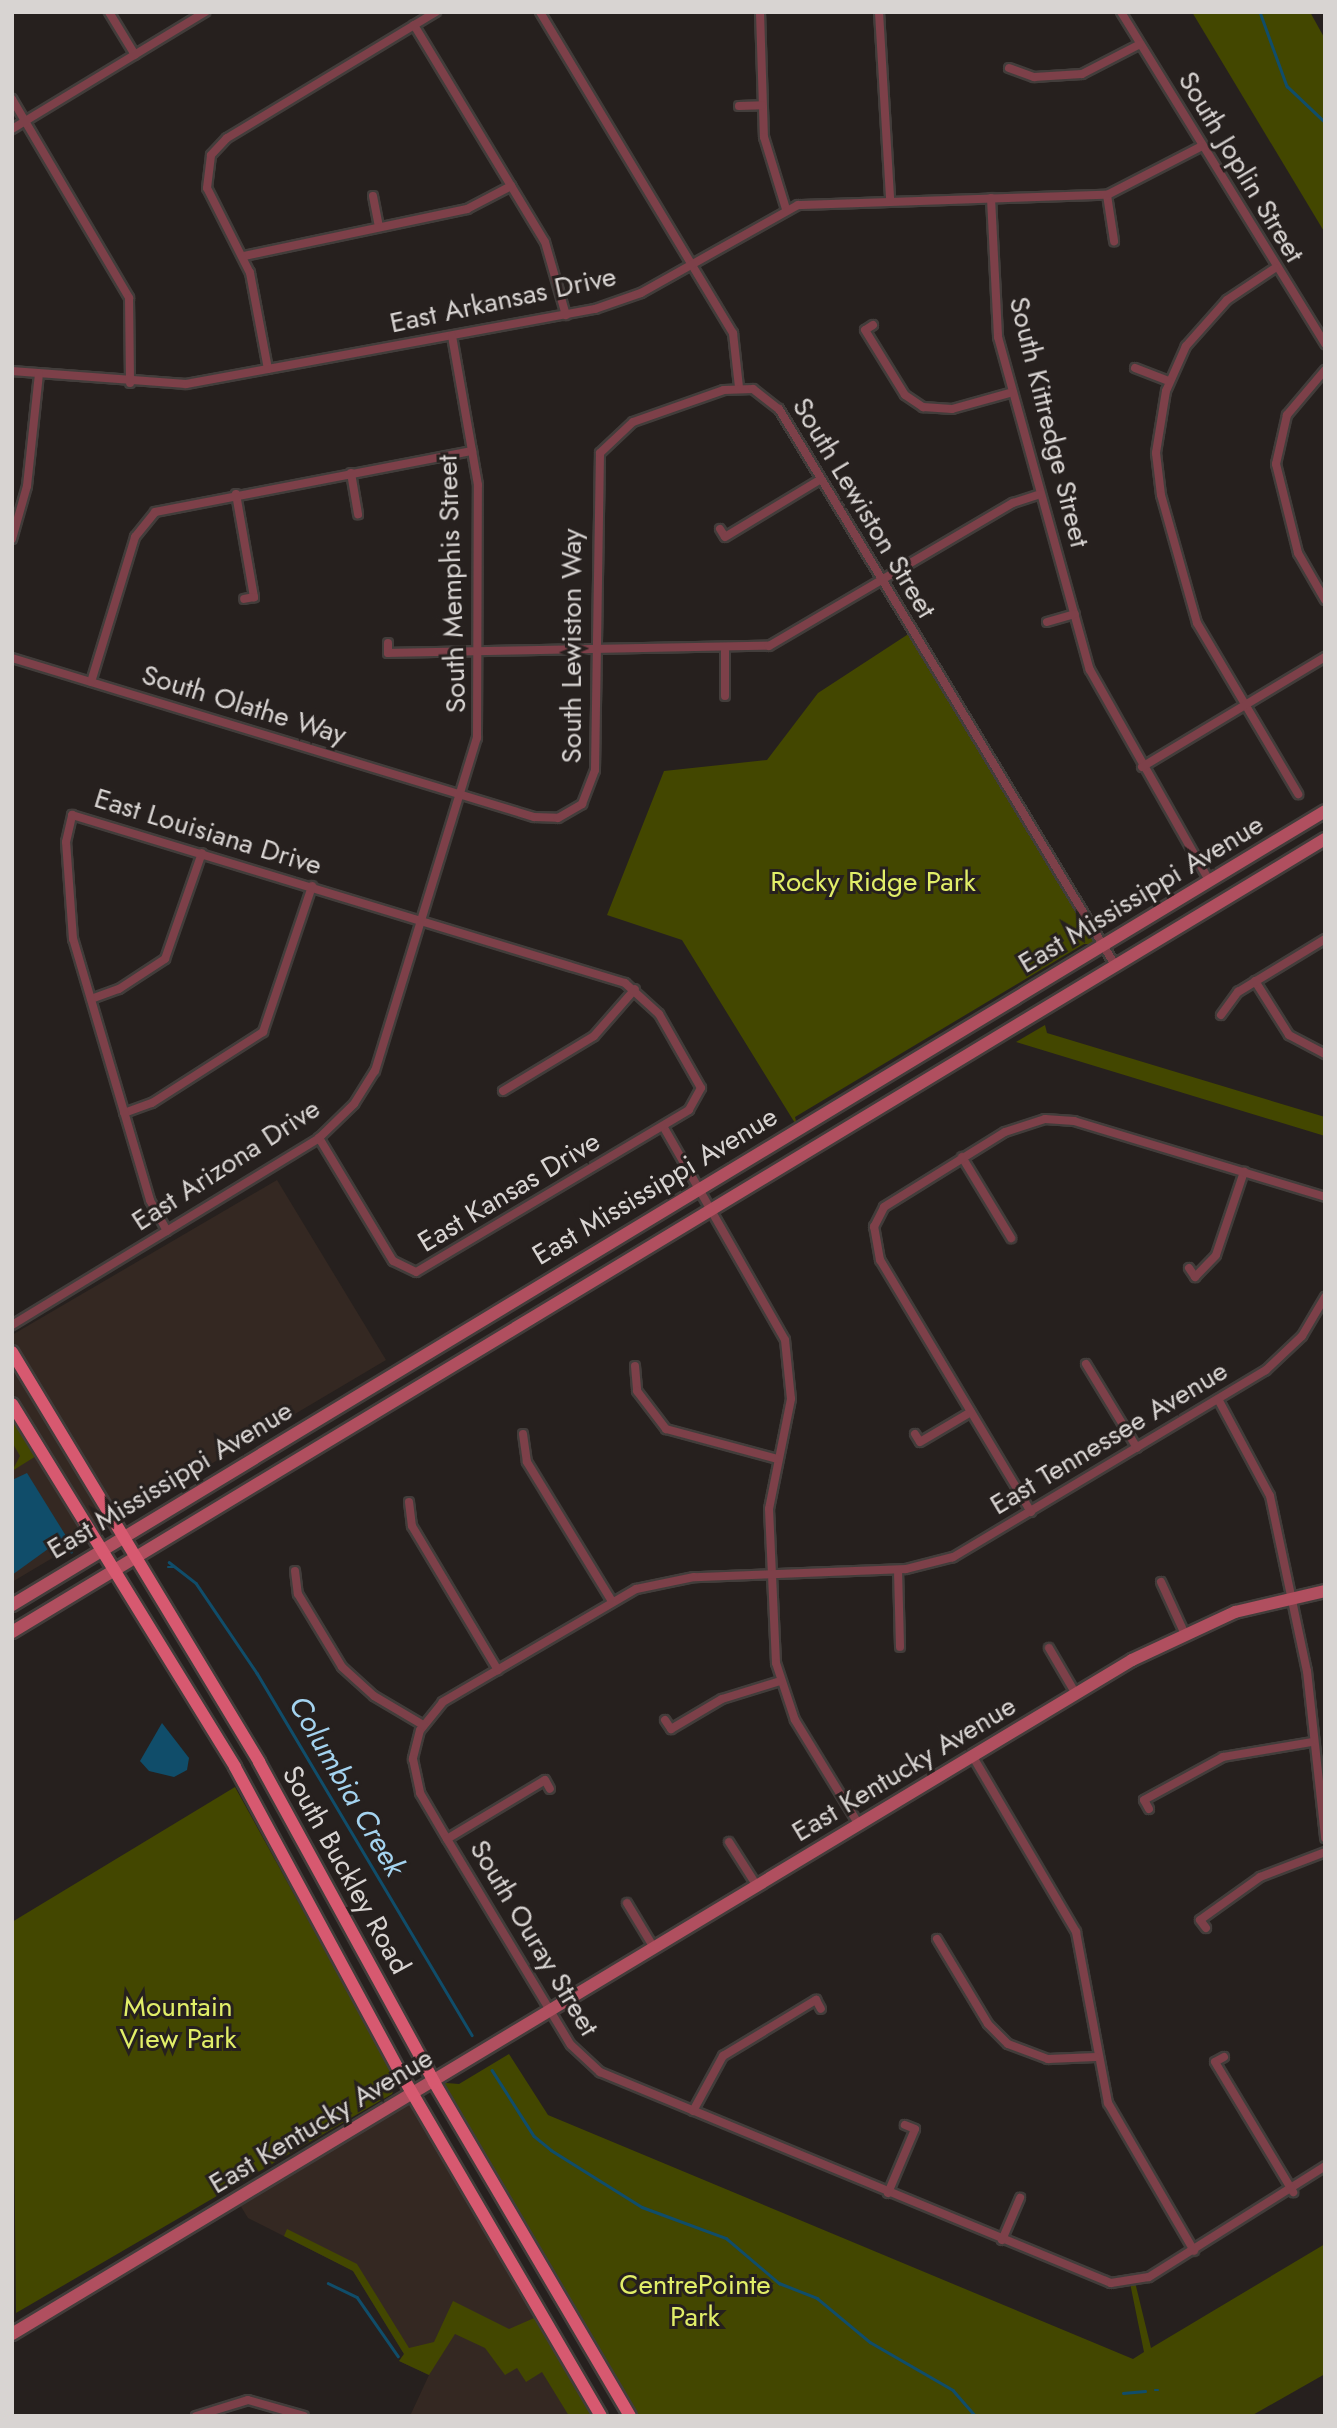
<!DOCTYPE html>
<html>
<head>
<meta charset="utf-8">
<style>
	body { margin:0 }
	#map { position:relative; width:1337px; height:2428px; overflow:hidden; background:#26201e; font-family:Jost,sans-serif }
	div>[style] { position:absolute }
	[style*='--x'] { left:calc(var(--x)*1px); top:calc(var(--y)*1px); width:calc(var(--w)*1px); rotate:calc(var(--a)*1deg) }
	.built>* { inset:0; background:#342822 }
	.green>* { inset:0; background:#434700 }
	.water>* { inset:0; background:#104d6a }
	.stream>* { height:2.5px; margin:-1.25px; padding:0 1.25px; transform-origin:1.25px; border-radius:1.25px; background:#104d6a }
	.roads { filter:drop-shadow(2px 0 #423d3b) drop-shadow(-2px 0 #423d3b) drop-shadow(0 2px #423d3b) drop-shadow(0 -2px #423d3b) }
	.street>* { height:8px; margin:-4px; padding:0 4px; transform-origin:4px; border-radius:4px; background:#7d4049 }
	.secondary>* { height:12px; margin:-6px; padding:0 6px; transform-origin:6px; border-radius:6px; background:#b04f5f }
	.primary>* { height:12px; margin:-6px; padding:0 6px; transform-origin:6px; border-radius:6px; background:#d75970 }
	span { translate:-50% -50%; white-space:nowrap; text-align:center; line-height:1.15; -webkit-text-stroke:6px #26201e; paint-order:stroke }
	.street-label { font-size:28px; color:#d8d4d2 }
	.park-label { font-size:28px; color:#e1ee68 }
	.water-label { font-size:30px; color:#a4d3ef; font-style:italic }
	.frame { position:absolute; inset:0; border:14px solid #d8d4d2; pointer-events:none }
</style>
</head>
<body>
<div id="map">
	<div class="built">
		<i style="clip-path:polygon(277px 1180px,386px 1360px,12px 1582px,12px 1335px)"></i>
		<i style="clip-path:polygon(413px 2094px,601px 2416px,410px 2416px,429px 2375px,399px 2361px,404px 2354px,353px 2271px,248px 2218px,237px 2200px)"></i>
	</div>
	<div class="green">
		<i style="clip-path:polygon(1192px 12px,1310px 12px,1325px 39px,1325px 233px)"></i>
		<i style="clip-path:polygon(913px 631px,1103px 944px,1084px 944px,795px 1117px,798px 1128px,682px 940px,607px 915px,664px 771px,767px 760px,818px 693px)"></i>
		<i style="clip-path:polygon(1045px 1025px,1047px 1033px,1325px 1117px,1325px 1136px,1016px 1042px)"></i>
		<i style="clip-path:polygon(12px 1404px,41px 1453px,12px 1471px,20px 1456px,12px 1442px)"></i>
		<i style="clip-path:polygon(235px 1787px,397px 2081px,392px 2094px,16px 2313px,12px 1922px)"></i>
		<i style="clip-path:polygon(509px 2054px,548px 2115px,1133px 2359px,1144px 2352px,1130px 2283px,1135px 2282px,1151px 2348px,1325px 2244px,1325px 2374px,1251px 2416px,630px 2416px,434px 2082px,459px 2084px)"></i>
		<i style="clip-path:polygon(287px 2229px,357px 2264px,409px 2348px,434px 2342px,453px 2301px,509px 2329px,541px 2315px,601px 2416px,569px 2416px,542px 2372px,526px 2382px,517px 2368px,505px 2375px,485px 2348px,455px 2334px,429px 2375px,399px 2361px,404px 2354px,353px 2271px,284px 2236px)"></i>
	</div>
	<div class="water">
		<i style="clip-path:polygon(27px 1473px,66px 1536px,12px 1575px,12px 1480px)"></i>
		<i style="clip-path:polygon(162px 1723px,189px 1758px,187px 1770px,174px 1777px,149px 1771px,140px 1761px)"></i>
	</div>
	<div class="stream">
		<i style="--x:1260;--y:12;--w:79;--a:70"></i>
		<i style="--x:1287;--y:86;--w:52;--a:43.5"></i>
		<i style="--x:71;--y:1552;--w:21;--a:-79"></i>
		<i style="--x:169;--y:1562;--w:34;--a:38"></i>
		<i style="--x:196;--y:1583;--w:109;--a:55.9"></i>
		<i style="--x:257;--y:1673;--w:421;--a:59.3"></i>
		<i style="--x:168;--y:1567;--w:7;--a:0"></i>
		<i style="--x:492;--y:2070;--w:78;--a:57.5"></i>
		<i style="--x:534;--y:2136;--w:22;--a:39"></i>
		<i style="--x:551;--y:2150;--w:107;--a:32.1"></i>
		<i style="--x:642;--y:2207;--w:90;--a:20.3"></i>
		<i style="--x:726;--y:2238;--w:70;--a:40.3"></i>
		<i style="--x:779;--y:2283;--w:41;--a:21.5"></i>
		<i style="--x:817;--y:2298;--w:69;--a:39.7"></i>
		<i style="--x:870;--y:2342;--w:96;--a:30"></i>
		<i style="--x:953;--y:2390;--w:35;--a:49"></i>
		<i style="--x:328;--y:2283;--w:32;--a:26"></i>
		<i style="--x:357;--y:2297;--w:72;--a:55.2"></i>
		<i style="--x:1155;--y:2390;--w:3;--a:0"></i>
		<i style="--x:1123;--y:2393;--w:22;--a:-5"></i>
	</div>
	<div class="roads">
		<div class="street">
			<i style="--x:109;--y:12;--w:50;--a:58.8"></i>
			<i style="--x:540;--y:12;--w:375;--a:59"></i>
			<i style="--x:733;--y:333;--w:54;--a:83.7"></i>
			<i style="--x:760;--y:12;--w:125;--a:88.2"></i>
			<i style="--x:764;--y:137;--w:75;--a:73"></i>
			<i style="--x:879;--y:12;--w:187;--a:86.6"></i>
			<i style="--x:1121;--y:12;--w:390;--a:58.4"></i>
			<i style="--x:414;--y:25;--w:253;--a:58.9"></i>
			<i style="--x:545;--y:242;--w:76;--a:74"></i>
			<i style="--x:1009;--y:68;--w:27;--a:20"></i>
			<i style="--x:1034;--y:77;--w:48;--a:-3.6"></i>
			<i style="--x:1082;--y:74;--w:65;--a:-27.3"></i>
			<i style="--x:12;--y:99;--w:231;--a:59.5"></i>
			<i style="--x:129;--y:298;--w:85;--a:89.3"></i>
			<i style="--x:739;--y:106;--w:23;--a:-2"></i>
			<i style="--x:12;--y:129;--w:226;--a:-31.2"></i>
			<i style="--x:1107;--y:195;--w:47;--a:81.3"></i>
			<i style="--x:373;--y:196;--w:31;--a:79"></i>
			<i style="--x:991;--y:198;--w:139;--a:87.1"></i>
			<i style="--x:998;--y:337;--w:345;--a:74.6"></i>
			<i style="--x:1090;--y:670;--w:241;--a:60.5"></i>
			<i style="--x:244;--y:256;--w:228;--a:-11.9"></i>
			<i style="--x:467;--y:209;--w:50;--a:-27.6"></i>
			<i style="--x:1275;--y:268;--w:58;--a:146.3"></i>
			<i style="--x:1227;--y:300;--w:62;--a:131.7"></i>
			<i style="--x:1186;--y:346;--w:49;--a:114"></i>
			<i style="--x:1166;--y:391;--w:63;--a:99.2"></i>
			<i style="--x:1156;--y:453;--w:42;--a:83.2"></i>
			<i style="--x:1161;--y:495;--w:133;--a:74.3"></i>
			<i style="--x:1197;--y:623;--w:199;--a:59.4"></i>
			<i style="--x:873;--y:325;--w:9;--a:148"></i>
			<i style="--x:865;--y:330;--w:76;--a:58.4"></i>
			<i style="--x:905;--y:395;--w:22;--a:34"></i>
			<i style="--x:923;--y:407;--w:29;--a:4"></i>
			<i style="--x:952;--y:409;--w:63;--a:-15.6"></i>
			<i style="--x:1135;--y:368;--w:36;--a:21"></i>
			<i style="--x:268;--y:369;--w:98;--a:-100.6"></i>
			<i style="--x:250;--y:273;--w:95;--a:-116.8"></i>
			<i style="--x:207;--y:188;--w:33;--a:-83"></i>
			<i style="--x:211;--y:155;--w:23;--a:-47"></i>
			<i style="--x:227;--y:138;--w:244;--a:-31.1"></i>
			<i style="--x:1325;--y:370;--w:59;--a:130.2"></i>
			<i style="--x:1287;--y:415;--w:50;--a:102.7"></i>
			<i style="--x:1276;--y:464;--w:92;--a:76.1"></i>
			<i style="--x:1298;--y:553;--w:54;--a:60.1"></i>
			<i style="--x:12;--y:371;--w:174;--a:4.3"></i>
			<i style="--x:186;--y:384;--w:416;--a:-10.4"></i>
			<i style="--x:595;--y:309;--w:49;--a:-19.2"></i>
			<i style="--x:641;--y:293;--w:180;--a:-29.3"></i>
			<i style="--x:798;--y:205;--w:309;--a:-1.9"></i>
			<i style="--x:1107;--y:195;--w:107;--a:-27.3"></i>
			<i style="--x:351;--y:473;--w:42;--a:80.3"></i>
			<i style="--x:236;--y:494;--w:105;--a:80.1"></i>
			<i style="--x:254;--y:597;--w:10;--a:169"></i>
			<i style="--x:720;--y:529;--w:9;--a:58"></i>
			<i style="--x:725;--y:537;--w:112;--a:-31.1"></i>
			<i style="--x:12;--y:539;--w:55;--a:-74.2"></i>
			<i style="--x:27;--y:486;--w:113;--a:-83.9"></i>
			<i style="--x:1047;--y:622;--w:29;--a:-16"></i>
			<i style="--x:388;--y:643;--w:10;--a:90"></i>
			<i style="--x:388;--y:653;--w:381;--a:-1.1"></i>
			<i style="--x:769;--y:646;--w:283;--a:-30.4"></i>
			<i style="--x:1013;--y:503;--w:29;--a:-18"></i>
			<i style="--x:725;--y:651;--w:45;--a:90"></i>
			<i style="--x:12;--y:658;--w:546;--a:16.94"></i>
			<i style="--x:534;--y:817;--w:24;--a:2"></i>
			<i style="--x:558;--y:818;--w:28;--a:-30"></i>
			<i style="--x:582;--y:804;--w:36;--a:-69"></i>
			<i style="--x:595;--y:770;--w:317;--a:-89.1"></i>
			<i style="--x:600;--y:453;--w:45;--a:-43.2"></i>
			<i style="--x:633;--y:422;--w:96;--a:-19.4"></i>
			<i style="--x:724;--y:390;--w:29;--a:-2"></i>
			<i style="--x:753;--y:389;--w:33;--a:38"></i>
			<i style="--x:779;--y:409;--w:650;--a:58.85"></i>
			<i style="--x:91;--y:682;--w:152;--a:-73.1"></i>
			<i style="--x:135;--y:537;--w:32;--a:-51"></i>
			<i style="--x:155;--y:512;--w:323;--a:-10.9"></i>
			<i style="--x:1142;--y:767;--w:214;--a:-31"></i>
			<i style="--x:1255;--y:981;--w:64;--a:57.8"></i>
			<i style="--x:1289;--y:1035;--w:41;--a:27.8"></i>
			<i style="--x:91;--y:999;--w:30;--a:-20"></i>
			<i style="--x:119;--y:989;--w:55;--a:-33.1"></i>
			<i style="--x:165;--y:959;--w:112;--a:-70.8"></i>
			<i style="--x:1221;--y:1015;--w:29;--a:-54"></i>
			<i style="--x:1238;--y:992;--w:102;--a:-31.3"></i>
			<i style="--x:503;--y:1091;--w:106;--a:-31.1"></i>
			<i style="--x:594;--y:1036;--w:62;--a:-48.9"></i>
			<i style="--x:124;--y:1113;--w:30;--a:-20"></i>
			<i style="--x:152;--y:1103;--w:132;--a:-32.6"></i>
			<i style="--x:263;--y:1032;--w:154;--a:-71.4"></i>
			<i style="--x:663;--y:1126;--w:246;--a:60.3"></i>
			<i style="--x:785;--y:1340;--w:59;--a:84.2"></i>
			<i style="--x:791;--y:1399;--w:112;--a:101.3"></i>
			<i style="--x:769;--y:1509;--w:154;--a:87.4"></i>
			<i style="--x:776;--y:1663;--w:60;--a:71.6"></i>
			<i style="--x:795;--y:1720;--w:123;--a:58.6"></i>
			<i style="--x:962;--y:1157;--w:95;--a:58.8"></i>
			<i style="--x:167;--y:1231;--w:35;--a:-119"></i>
			<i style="--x:150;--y:1200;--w:272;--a:-106.4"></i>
			<i style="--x:73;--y:939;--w:97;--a:-94.1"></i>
			<i style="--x:66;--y:842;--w:28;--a:-77"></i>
			<i style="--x:72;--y:815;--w:578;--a:16.9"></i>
			<i style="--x:625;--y:983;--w:46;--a:42.4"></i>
			<i style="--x:659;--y:1014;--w:85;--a:60.4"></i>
			<i style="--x:701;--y:1088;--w:25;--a:119"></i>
			<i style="--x:689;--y:1110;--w:317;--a:149.3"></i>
			<i style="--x:416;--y:1272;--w:25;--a:-154"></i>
			<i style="--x:393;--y:1261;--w:144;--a:-121"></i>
			<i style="--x:1189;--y:1268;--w:11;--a:56"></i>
			<i style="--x:1195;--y:1277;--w:30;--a:-46"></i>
			<i style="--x:1216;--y:1255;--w:88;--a:-71.4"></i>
			<i style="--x:1325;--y:1297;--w:45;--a:120.5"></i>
			<i style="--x:1302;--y:1336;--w:50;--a:136.6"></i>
			<i style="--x:1266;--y:1370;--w:365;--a:149.1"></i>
			<i style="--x:953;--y:1557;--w:49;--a:165.7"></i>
			<i style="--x:906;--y:1569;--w:212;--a:177.8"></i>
			<i style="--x:694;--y:1577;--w:59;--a:168.3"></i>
			<i style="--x:636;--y:1589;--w:224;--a:149.7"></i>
			<i style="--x:443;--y:1702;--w:36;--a:129"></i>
			<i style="--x:420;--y:1730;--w:30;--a:104"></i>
			<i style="--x:413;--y:1759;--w:35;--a:78"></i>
			<i style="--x:420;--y:1793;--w:53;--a:59.6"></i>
			<i style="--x:447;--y:1839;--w:240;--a:59"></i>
			<i style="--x:571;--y:2045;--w:40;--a:43"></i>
			<i style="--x:600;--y:2072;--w:553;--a:22.44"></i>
			<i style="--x:1111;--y:2283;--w:38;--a:-9"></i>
			<i style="--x:1149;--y:2277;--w:208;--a:-32.2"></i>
			<i style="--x:12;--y:1325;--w:359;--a:-31.3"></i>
			<i style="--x:319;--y:1138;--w:49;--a:-44.2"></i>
			<i style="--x:354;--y:1104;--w:39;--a:-58"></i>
			<i style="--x:375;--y:1071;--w:348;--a:-73"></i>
			<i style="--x:477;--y:738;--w:253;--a:-89.8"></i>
			<i style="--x:478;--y:485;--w:151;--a:-99.9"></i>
			<i style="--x:1086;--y:1364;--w:98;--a:58.7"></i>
			<i style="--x:635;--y:1366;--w:25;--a:85"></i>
			<i style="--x:637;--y:1391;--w:48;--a:52.7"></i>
			<i style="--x:666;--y:1429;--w:116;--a:15"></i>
			<i style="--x:1218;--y:1399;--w:110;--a:61.8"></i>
			<i style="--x:1270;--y:1496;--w:179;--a:78.1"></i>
			<i style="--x:1307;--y:1671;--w:168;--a:83.8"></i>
			<i style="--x:523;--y:1434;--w:28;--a:82"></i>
			<i style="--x:527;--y:1462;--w:163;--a:58.6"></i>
			<i style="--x:915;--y:1434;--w:9;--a:58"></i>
			<i style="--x:920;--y:1442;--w:59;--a:-30.5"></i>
			<i style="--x:409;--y:1502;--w:24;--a:83"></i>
			<i style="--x:412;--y:1526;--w:168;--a:59.2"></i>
			<i style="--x:1031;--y:1512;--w:294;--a:-120.9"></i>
			<i style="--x:880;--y:1260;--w:34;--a:-100"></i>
			<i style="--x:874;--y:1227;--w:22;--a:-63"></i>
			<i style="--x:884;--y:1207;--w:142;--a:-31.8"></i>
			<i style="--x:1005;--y:1132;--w:42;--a:-18"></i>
			<i style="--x:1045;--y:1119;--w:29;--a:4"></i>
			<i style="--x:1074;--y:1121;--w:262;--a:16.8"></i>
			<i style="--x:898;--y:1570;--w:77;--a:88.5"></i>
			<i style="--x:295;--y:1571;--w:23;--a:83"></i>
			<i style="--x:298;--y:1594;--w:85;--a:58.9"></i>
			<i style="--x:342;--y:1667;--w:43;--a:42.2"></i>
			<i style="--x:374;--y:1696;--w:57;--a:30.6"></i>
			<i style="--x:1161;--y:1582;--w:55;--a:65.3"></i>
			<i style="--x:1049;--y:1648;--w:53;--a:59.6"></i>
			<i style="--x:665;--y:1720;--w:11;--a:56"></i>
			<i style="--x:671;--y:1729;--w:59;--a:-30.5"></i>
			<i style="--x:722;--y:1699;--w:61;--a:-17.2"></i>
			<i style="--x:973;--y:1757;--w:203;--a:59.5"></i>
			<i style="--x:1076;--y:1932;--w:174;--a:79.4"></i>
			<i style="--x:1108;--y:2103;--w:171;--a:59.8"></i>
			<i style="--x:1149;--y:1809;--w:10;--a:-119"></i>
			<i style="--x:1144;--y:1800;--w:90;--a:-28.6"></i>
			<i style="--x:1223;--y:1757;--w:90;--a:-9.6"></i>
			<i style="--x:447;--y:1839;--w:114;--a:-31"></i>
			<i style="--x:545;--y:1780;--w:10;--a:61"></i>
			<i style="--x:729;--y:1842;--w:52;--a:57.5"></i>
			<i style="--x:627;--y:1903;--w:52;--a:59"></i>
			<i style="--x:1206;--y:1928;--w:10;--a:-127"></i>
			<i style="--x:1200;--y:1920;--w:74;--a:-35.6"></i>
			<i style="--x:1260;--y:1877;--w:70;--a:-21"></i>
			<i style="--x:937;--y:1939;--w:99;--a:59"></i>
			<i style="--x:988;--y:2024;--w:28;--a:45"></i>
			<i style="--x:1008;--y:2044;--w:43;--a:20.6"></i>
			<i style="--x:1048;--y:2059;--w:48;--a:-2.4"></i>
			<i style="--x:1224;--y:2057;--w:10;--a:151"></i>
			<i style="--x:1215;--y:2062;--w:152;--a:59"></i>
			<i style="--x:693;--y:2111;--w:63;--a:-61.4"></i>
			<i style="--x:723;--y:2056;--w:109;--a:-31.1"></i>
			<i style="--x:816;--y:2000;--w:10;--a:61"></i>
			<i style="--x:888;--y:2193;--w:69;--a:-67.1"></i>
			<i style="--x:915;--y:2129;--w:11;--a:-158"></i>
			<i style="--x:1002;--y:2240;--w:46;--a:-66.8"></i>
			<i style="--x:196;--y:2416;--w:54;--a:-17.1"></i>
			<i style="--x:248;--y:2400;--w:58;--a:15.9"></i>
		</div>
		<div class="secondary">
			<i style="--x:12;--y:1605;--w:1534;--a:-31.16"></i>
			<i style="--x:12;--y:1632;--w:1534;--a:-31.13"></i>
			<i style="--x:12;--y:2334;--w:1307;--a:-31.04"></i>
			<i style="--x:1132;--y:1660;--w:114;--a:-25"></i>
			<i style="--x:1235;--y:1612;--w:92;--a:-13.1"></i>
		</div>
		<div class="primary">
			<i style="--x:12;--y:1352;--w:479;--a:58.9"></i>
			<i style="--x:259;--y:1762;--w:365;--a:61.3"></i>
			<i style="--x:434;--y:2082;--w:387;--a:59.6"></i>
			<i style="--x:12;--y:1404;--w:426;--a:58.4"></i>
			<i style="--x:235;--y:1767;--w:355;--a:61.6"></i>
			<i style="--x:404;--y:2079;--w:390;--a:59.7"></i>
		</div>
	</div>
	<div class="street-label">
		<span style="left:1241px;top:167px;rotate:59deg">South Joplin Street</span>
		<span style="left:503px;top:300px;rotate:-12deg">East Arkansas Drive</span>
		<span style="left:1049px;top:422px;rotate:76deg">South Kittredge Street</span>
		<span style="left:864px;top:508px;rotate:59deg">South Lewiston Street</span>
		<span style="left:452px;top:584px;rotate:-92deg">South Memphis Street</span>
		<span style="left:572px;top:646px;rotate:-90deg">South Lewiston Way</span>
		<span style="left:244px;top:705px;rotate:17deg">South Olathe Way</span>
		<span style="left:208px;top:832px;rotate:17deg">East Louisiana Drive</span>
		<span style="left:1141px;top:894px;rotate:-31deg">East Mississippi Avenue</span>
		<span style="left:226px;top:1165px;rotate:-33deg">East Arizona Drive</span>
		<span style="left:655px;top:1186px;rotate:-31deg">East Mississippi Avenue</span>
		<span style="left:509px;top:1192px;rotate:-31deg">East Kansas Drive</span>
		<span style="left:1109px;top:1438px;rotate:-31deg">East Tennessee Avenue</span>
		<span style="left:170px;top:1480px;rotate:-31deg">East Mississippi Avenue</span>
		<span style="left:904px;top:1769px;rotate:-31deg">East Kentucky Avenue</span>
		<span style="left:346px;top:1870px;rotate:61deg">South Buckley Road</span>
		<span style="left:534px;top:1938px;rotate:59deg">South Ouray Street</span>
		<span style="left:321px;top:2121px;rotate:-31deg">East Kentucky Avenue</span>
	</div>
	<div class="park-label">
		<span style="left:873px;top:882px">Rocky Ridge Park</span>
		<span style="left:178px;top:2023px">Mountain<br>View Park</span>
		<span style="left:695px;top:2301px">CentrePointe<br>Park</span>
	</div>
	<div class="water-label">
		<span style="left:347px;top:1786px;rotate:60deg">Columbia Creek</span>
	</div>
	<div class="frame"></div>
</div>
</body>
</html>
